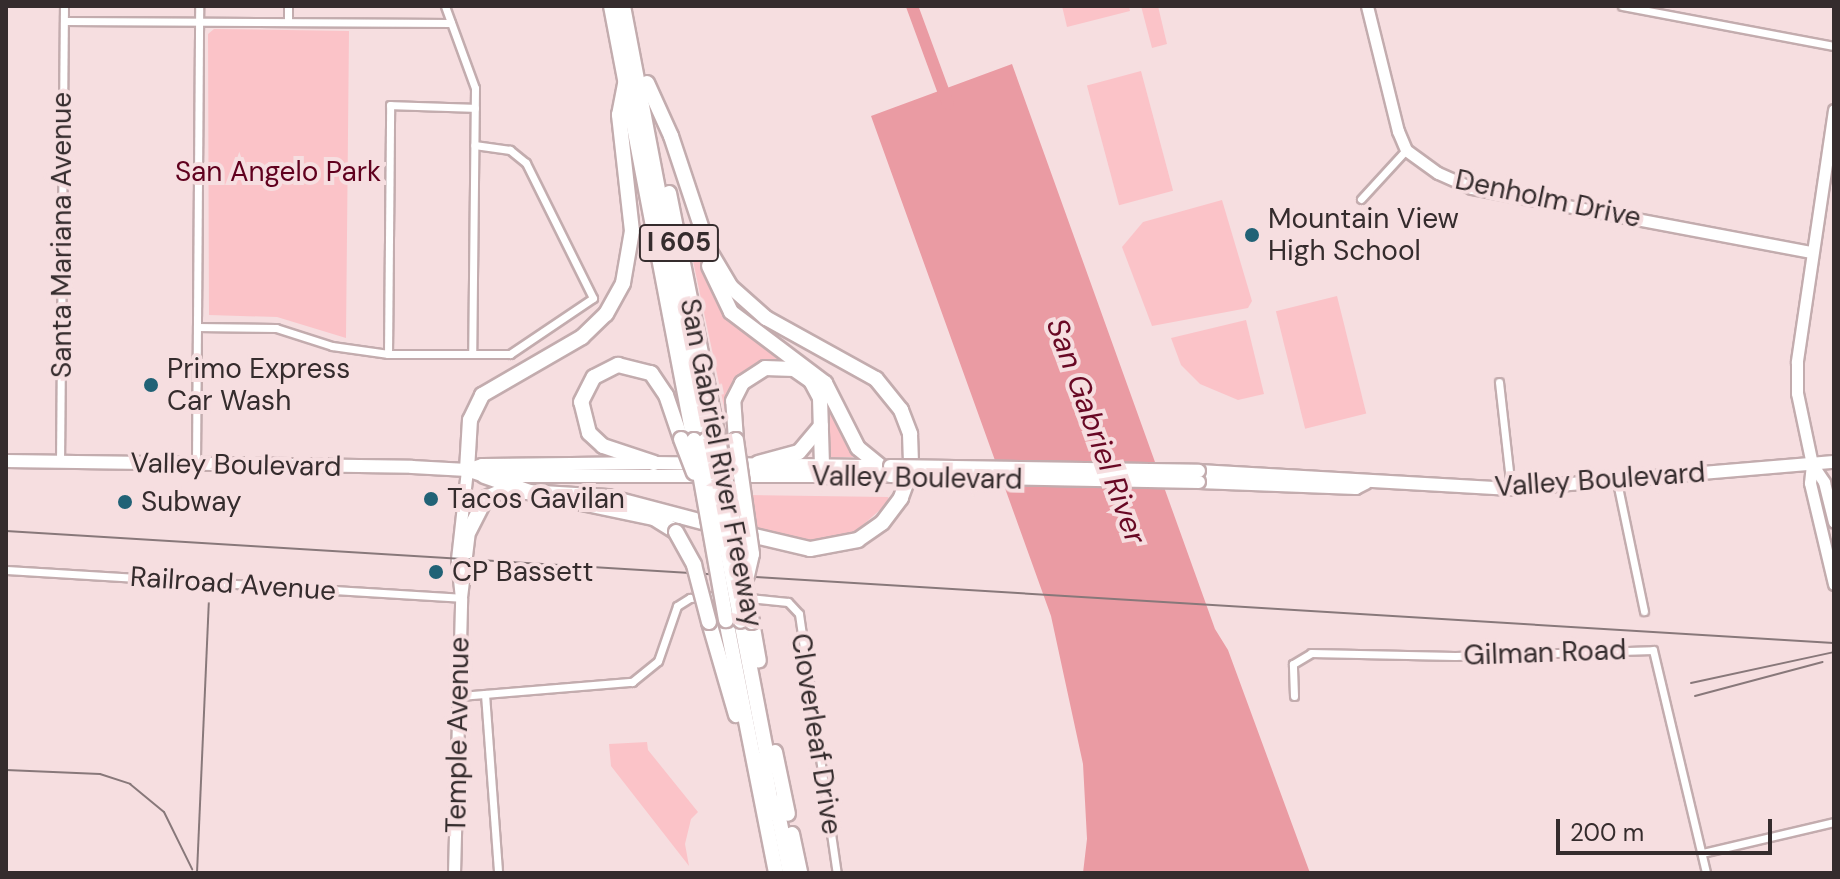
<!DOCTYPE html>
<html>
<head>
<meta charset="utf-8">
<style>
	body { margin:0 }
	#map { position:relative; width:1840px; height:879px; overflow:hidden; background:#f6dee0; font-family:"DM Sans",sans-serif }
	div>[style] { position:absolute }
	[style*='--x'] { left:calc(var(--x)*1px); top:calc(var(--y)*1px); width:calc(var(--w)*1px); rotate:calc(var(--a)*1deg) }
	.green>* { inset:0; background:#fbc3c8; transform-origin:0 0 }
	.water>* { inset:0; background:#ea9ba3 }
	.river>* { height:12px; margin:-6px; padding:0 6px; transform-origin:6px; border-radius:6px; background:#ea9ba3 }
	.roads { filter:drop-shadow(2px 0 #c3acae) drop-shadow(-2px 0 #c3acae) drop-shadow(0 2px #c3acae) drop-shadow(0 -2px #c3acae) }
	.street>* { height:7px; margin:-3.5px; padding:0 3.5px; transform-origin:3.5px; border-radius:3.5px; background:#fff }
	.secondary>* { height:11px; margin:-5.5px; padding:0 5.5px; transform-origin:5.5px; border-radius:5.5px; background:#fff }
	.primary>* { height:12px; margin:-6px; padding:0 6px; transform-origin:6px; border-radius:6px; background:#fff }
	.highway>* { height:14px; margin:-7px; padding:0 7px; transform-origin:7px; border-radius:7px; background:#fff }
	.rail>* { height:2px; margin:-1px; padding:0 1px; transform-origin:1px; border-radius:1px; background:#88787a }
	.bridges { filter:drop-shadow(2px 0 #c3acae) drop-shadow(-2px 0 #c3acae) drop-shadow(0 2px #c3acae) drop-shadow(0 -2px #c3acae) }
	.primary-bridge>* { height:12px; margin:-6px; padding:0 6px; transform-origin:6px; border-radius:6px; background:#fff }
	.highway-bridge>* { height:14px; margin:-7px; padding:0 7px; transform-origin:7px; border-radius:7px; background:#fff }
	.dots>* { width:22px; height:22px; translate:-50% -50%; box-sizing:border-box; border:4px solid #f6dee0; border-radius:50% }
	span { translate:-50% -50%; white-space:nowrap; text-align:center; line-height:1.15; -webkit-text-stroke:8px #f6dee0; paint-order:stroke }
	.shield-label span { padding:2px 6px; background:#f6dee0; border:2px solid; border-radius:6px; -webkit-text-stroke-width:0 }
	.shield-label { font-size:26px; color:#352c2d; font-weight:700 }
	.park-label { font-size:28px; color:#60001e }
	.street-label { font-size:28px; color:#352c2d }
	.poi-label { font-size:28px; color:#352c2d }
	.left { translate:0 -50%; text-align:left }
	.water-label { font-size:30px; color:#680824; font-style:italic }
	.frame { position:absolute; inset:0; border:8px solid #352c2d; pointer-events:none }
	.scale { position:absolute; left:1556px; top:819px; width:216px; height:36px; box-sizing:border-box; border:4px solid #352c2d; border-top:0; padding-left:10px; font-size:24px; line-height:28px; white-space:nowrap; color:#352c2d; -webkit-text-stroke:6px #f6dee0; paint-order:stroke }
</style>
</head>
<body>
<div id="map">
	<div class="green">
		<i style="clip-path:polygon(1062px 6px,1129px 6px,1130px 11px,1067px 27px)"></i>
		<i style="clip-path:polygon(1141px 6px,1158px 6px,1167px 44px,1152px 48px)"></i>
		<i style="clip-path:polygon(214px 29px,349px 31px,346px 338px,277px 317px,209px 315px,208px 34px)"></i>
		<i style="left:1141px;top:71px;width:124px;height:56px;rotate:75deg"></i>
		<i style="clip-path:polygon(1222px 200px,1252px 301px,1248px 308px,1152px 326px,1122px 247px,1143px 222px)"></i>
		<i style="clip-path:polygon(699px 241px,713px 296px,743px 331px,813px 376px,860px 457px,827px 457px,812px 378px,761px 365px,726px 416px,689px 242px)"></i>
		<i style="left:1337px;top:296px;width:121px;height:63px;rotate:76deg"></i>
		<i style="clip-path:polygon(1246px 320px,1264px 394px,1238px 400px,1200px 384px,1181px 365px,1171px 338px)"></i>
		<i style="clip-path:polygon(748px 495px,888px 497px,890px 501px,846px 540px,813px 546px,750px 529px)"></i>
		<i style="clip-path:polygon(647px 742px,648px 750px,698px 812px,691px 819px,685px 844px,689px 866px,611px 766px,609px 744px)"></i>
	</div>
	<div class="water">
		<i style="clip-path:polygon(1012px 64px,1215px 629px,1228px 650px,1310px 873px,1083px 873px,1087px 839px,1083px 764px,1051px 616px,871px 116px)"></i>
	</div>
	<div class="river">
		<i style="--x:912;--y:6;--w:104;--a:69.8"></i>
	</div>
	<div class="roads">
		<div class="street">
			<i style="--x:445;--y:6;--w:87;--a:69.9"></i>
			<i style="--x:475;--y:88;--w:266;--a:90.6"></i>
			<i style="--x:1622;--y:6;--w:216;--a:10.7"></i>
			<i style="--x:288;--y:20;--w:14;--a:-90"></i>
			<i style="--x:64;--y:21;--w:387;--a:0.3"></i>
			<i style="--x:1361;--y:199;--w:67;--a:-47.4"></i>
			<i style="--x:197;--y:327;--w:79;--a:0.7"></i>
			<i style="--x:276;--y:328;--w:59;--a:17.8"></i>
			<i style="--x:332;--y:346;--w:57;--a:8.1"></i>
			<i style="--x:388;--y:354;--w:122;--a:0"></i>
			<i style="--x:510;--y:354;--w:100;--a:-34"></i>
			<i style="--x:593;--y:298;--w:151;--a:-116.4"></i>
			<i style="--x:526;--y:163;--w:21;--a:-141"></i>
			<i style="--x:510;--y:150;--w:36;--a:-172"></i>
			<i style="--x:388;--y:354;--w:249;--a:-89.5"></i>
			<i style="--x:390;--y:105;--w:85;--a:2"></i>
			<i style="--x:1499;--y:382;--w:108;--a:83.6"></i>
			<i style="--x:60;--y:463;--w:457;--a:-89.5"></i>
			<i style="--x:196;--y:465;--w:459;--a:-89.6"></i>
			<i style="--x:1617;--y:482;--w:132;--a:78.2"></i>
			<i style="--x:6;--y:570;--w:456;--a:3.5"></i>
			<i style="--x:749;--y:598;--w:39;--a:6"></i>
			<i style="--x:788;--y:602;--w:16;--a:47"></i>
			<i style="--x:799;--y:614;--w:262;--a:81.7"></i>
			<i style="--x:485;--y:694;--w:179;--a:85.8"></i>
			<i style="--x:460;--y:696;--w:173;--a:-4.7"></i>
			<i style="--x:632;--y:682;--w:33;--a:-39"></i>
			<i style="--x:658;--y:661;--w:58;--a:-70.9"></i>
			<i style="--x:677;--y:606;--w:15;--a:-32"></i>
			<i style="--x:690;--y:598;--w:31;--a:-4"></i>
			<i style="--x:1294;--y:696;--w:32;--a:-92"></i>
			<i style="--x:1293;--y:664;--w:21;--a:-31"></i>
			<i style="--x:1311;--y:653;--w:144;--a:1.2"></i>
			<i style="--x:1455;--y:656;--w:198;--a:-1.7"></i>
			<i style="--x:1653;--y:650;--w:229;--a:76.6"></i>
			<i style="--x:1702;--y:853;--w:136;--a:-13.2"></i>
		</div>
		<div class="secondary">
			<i style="--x:1367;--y:6;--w:129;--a:76.1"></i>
			<i style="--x:1398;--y:131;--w:21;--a:67"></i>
			<i style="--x:1406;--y:150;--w:39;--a:36"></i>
			<i style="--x:1438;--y:173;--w:37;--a:24"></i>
			<i style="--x:1472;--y:188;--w:344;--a:10.7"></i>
			<i style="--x:1834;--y:110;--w:255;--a:98.4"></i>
			<i style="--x:1797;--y:362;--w:31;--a:90"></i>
			<i style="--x:1797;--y:393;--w:73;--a:78.1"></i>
			<i style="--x:1812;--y:464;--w:19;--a:96"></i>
			<i style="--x:1810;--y:483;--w:104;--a:76.6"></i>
			<i style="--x:1812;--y:464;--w:22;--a:56"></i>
			<i style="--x:1824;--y:482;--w:41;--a:76"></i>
			<i style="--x:461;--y:597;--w:66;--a:-83.1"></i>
			<i style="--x:469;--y:531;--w:6;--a:-149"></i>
			<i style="--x:454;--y:873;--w:275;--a:-88.5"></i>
			<i style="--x:461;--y:598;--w:39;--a:-96"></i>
			<i style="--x:457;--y:559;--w:90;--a:-83.6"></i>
		</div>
		<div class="primary">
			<i style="--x:6;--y:461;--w:406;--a:0.8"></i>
			<i style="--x:412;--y:467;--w:55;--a:3.1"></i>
			<i style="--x:467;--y:470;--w:18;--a:19"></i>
			<i style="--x:484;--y:476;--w:406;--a:0"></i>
			<i style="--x:467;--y:470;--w:16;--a:-18"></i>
			<i style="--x:482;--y:465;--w:172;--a:-0.7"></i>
			<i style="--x:654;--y:463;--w:229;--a:0.8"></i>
			<i style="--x:1199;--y:471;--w:313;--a:3.3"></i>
			<i style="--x:1511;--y:489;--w:324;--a:-4.8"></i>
			<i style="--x:1199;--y:482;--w:157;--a:2.2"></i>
			<i style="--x:1356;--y:488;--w:11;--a:-27"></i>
		</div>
		<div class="highway">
			<i style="--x:611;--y:6;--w:442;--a:79.2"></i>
			<i style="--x:623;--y:6;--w:442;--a:79.2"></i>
			<i style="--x:647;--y:83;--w:58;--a:65.6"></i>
			<i style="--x:671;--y:136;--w:120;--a:71.6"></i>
			<i style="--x:709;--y:250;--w:43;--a:59.3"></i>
			<i style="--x:731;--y:287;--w:47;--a:41.5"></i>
			<i style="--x:766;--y:318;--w:126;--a:29"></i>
			<i style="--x:876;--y:379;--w:40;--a:51"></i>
			<i style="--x:901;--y:410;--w:26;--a:69"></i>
			<i style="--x:910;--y:434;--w:36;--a:88"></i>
			<i style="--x:911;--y:470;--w:30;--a:110"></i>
			<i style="--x:901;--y:498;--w:31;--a:127"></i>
			<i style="--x:882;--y:523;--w:29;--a:145"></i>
			<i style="--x:858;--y:540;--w:49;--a:169.4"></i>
			<i style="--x:810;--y:549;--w:74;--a:-166.7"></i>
			<i style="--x:669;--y:193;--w:251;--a:78.7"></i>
			<i style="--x:709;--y:266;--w:51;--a:64.4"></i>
			<i style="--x:731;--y:312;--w:118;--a:37.1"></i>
			<i style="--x:825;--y:383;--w:73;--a:63.1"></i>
			<i style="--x:858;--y:448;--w:28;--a:39"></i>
			<i style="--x:736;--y:440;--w:39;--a:-94"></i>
			<i style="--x:733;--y:401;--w:20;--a:-63"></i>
			<i style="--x:742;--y:383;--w:27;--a:-33"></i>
			<i style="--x:765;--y:368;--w:29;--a:2"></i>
			<i style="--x:794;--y:369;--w:21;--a:35"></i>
			<i style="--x:811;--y:381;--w:19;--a:62"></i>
			<i style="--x:820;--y:398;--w:66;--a:88.3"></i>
			<i style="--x:822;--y:464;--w:14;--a:60"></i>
			<i style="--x:654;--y:463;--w:54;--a:-161.6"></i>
			<i style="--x:603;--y:446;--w:19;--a:-137"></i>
			<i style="--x:589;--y:433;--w:32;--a:-104"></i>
			<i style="--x:581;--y:402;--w:28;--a:-63"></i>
			<i style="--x:594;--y:377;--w:27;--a:-27"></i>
			<i style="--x:618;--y:365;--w:34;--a:14"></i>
			<i style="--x:651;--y:373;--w:27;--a:56"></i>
			<i style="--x:666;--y:395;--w:46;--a:71.2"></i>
			<i style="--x:758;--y:463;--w:42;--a:-15"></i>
			<i style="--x:799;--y:452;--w:34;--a:-50"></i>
			<i style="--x:467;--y:470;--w:50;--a:-86.6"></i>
			<i style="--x:470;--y:420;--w:28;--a:-64"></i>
			<i style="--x:482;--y:395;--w:116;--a:-30.1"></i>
			<i style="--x:582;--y:337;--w:33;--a:-44"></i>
			<i style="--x:606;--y:314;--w:35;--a:-61"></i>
			<i style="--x:623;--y:283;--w:53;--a:-80.2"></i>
			<i style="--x:632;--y:231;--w:117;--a:-96.4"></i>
			<i style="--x:619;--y:115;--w:33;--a:-79"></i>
			<i style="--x:484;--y:476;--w:52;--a:19.1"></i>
			<i style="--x:526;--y:492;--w:82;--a:3.5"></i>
			<i style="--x:608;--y:497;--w:114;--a:14.8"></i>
			<i style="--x:572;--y:501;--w:84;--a:11.7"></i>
			<i style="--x:654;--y:518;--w:26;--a:32"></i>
			<i style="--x:469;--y:531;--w:37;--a:-63"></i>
			<i style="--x:486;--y:498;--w:25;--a:-23"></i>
			<i style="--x:726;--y:620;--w:258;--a:78.8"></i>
			<i style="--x:741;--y:621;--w:149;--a:79.1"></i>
			<i style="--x:709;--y:622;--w:97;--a:73.8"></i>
			<i style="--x:752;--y:622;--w:39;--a:80"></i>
			<i style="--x:775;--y:752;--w:63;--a:78.2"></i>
			<i style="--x:763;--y:759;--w:55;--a:79.5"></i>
			<i style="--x:776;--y:803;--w:71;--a:78.7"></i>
			<i style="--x:792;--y:834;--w:40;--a:78"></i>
		</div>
	</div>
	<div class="rail">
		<i style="--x:6;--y:531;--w:1831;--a:3.51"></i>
		<i style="--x:1691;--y:683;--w:146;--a:-12.2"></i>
		<i style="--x:1695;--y:696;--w:132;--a:-14.9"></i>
		<i style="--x:6;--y:770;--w:94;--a:2.4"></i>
		<i style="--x:100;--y:774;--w:32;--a:18"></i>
		<i style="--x:130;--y:784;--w:44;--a:39.5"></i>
		<i style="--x:164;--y:812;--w:64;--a:63.8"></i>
		<i style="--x:197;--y:873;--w:270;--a:-87.5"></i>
	</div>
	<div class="bridges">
		<div class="primary-bridge">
			<i style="--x:890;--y:466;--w:309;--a:0.9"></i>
			<i style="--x:890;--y:476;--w:309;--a:1.1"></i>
		</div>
		<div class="highway-bridge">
			<i style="--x:681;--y:439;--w:36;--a:69"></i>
			<i style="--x:718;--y:439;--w:186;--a:79.5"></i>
			<i style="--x:694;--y:440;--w:183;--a:79.9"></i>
			<i style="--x:706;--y:440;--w:184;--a:79.1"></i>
			<i style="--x:736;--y:440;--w:115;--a:82"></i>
			<i style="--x:752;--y:554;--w:22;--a:103"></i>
			<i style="--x:676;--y:532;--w:38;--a:61"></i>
			<i style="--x:694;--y:565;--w:59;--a:75.3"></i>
		</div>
	</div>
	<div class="dots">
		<i style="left:1252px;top:235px;background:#216276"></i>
		<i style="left:151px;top:385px;background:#216276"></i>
		<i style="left:431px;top:499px;background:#216276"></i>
		<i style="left:125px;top:502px;background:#216276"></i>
		<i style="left:436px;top:572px;background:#216276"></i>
	</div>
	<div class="shield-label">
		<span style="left:679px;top:243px">I 605</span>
	</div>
	<div class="park-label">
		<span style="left:278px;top:172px">San Angelo Park</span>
	</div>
	<div class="street-label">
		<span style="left:1548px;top:199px;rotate:12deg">Denholm Drive</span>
		<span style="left:62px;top:235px;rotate:-90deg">Santa Mariana Avenue</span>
		<span style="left:721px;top:463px;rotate:79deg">San Gabriel River Freeway</span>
		<span style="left:236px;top:465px;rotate:1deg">Valley Boulevard</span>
		<span style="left:917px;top:478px;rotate:1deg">Valley Boulevard</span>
		<span style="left:1600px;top:480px;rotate:-4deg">Valley Boulevard</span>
		<span style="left:233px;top:584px;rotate:4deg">Railroad Avenue</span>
		<span style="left:1545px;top:653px;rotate:-2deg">Gilman Road</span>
		<span style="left:816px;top:734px;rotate:81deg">Cloverleaf Drive</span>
		<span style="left:458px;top:735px;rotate:-89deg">Temple Avenue</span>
	</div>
	<div class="poi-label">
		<span class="left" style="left:1268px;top:235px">Mountain View<br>High School</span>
		<span class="left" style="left:167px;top:385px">Primo Express<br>Car Wash</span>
		<span class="left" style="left:447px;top:499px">Tacos Gavilan</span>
		<span class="left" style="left:141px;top:502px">Subway</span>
		<span class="left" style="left:452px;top:572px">CP Bassett</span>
	</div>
	<div class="water-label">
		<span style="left:1096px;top:431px;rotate:70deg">San Gabriel River</span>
	</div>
	<div class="frame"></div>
	<div class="scale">200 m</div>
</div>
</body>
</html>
